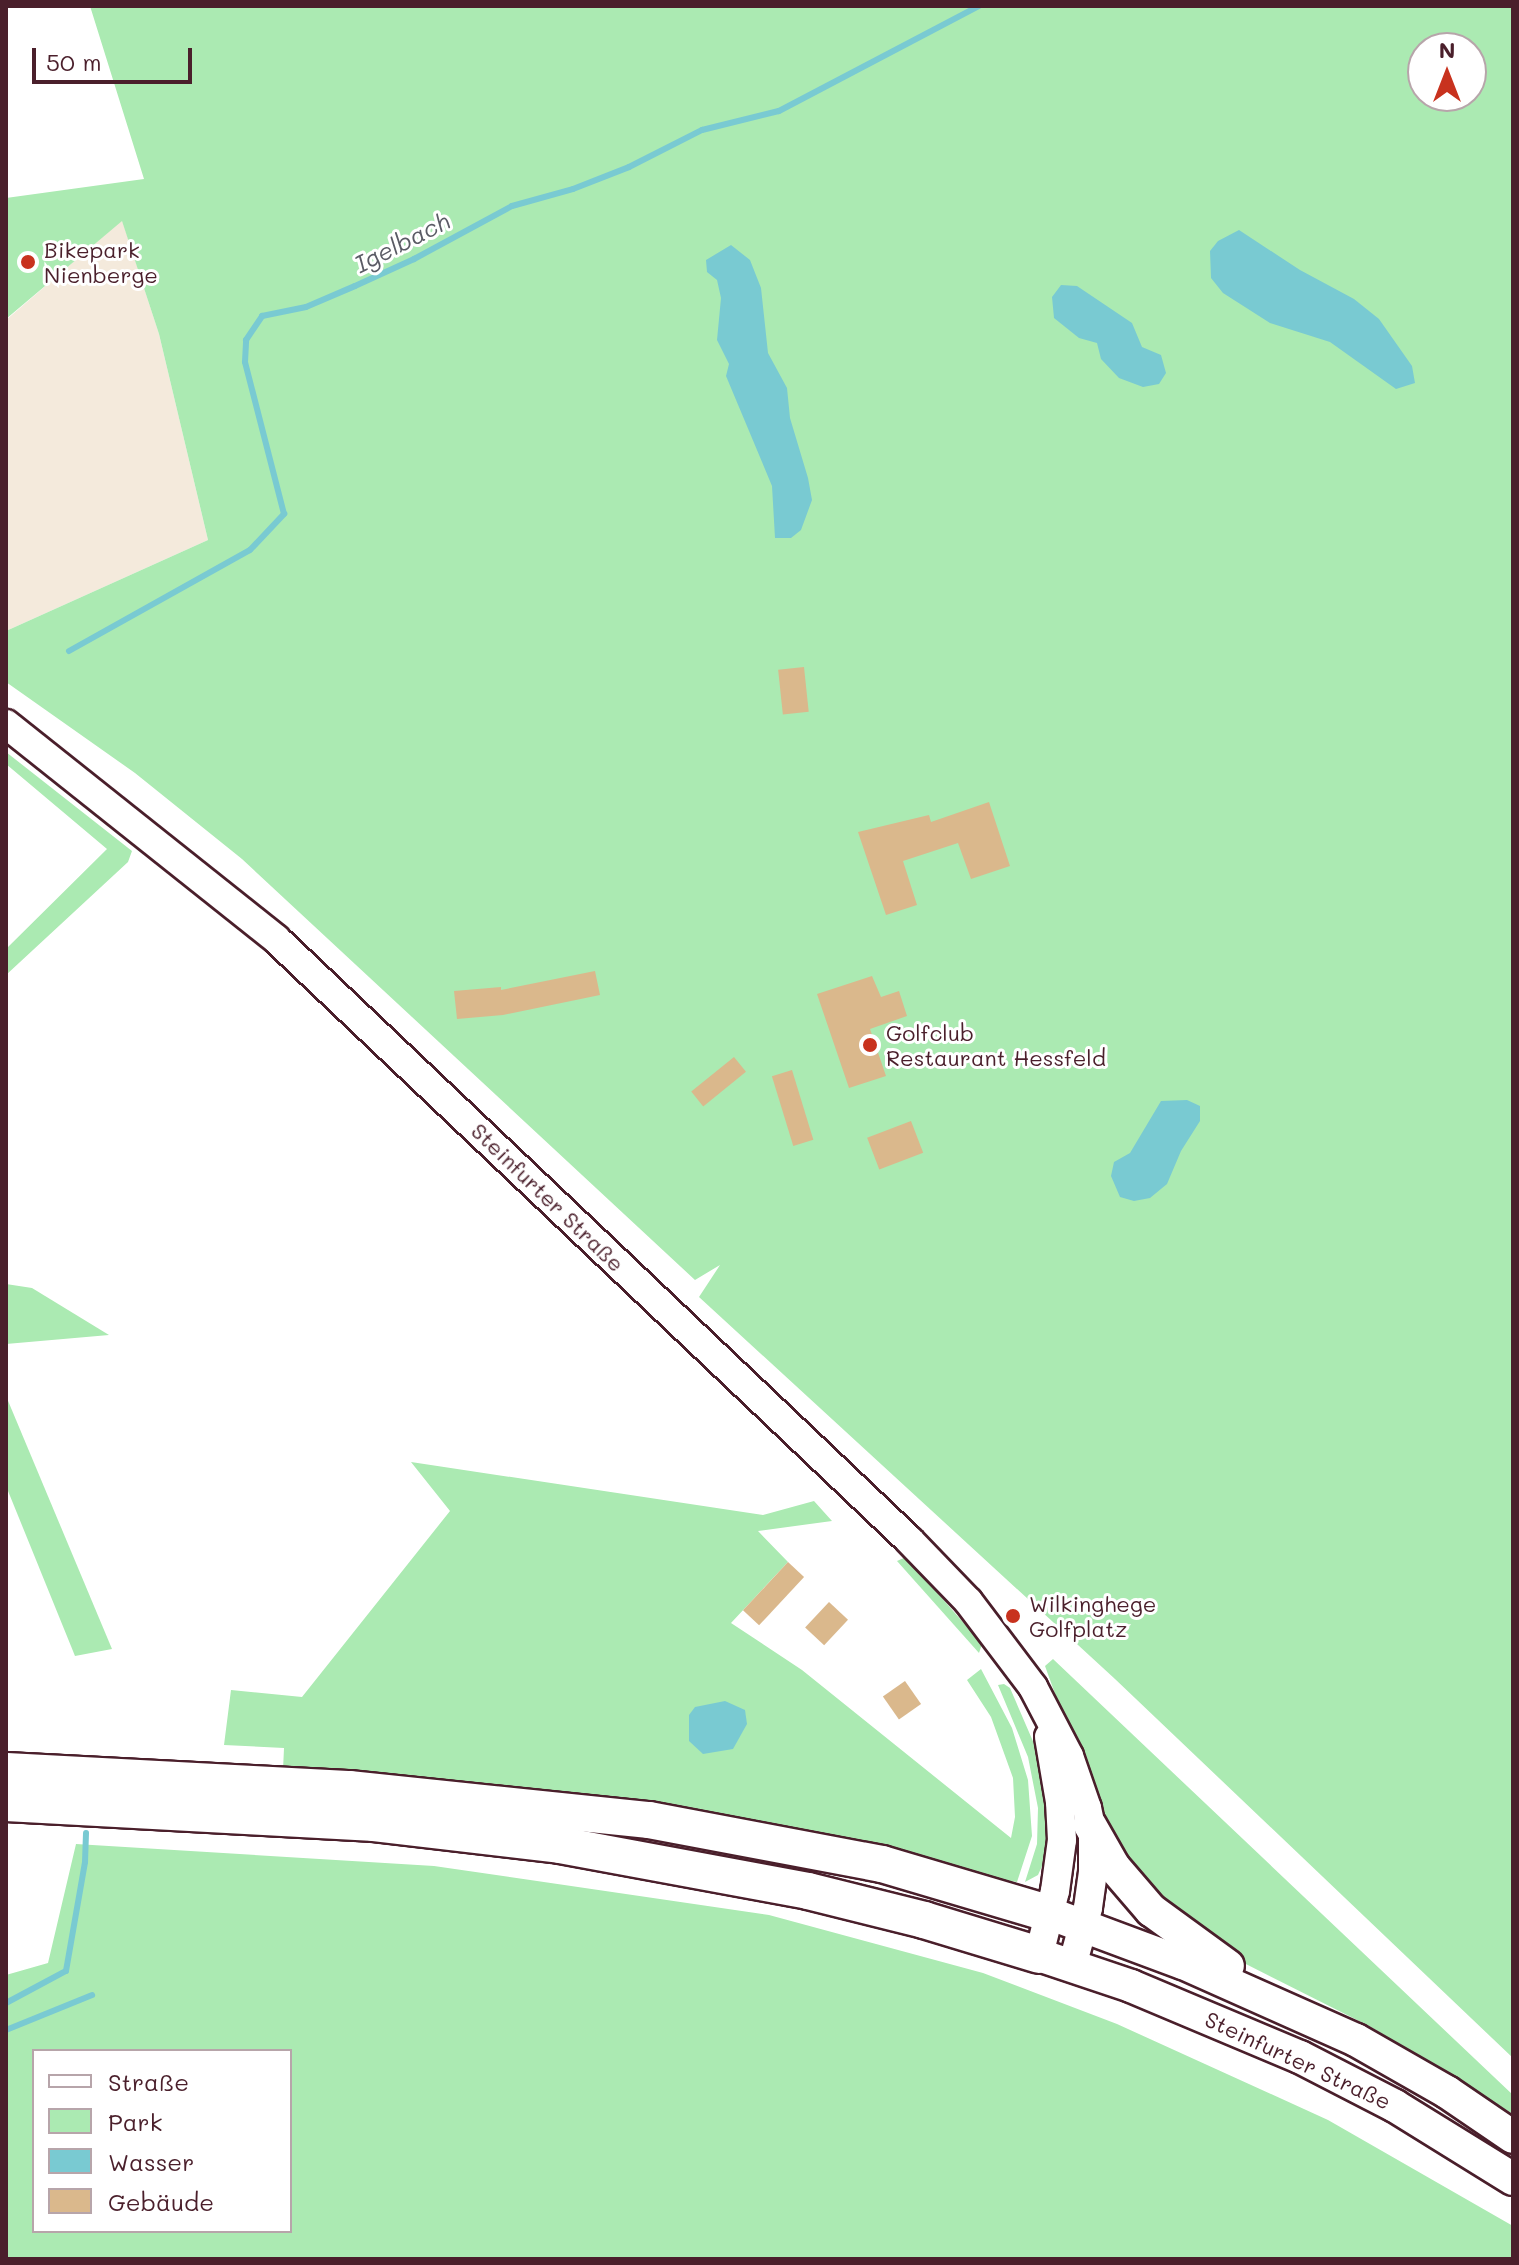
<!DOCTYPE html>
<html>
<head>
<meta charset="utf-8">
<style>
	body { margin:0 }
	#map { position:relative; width:1519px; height:2265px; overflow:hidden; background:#fff; font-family:Mali,sans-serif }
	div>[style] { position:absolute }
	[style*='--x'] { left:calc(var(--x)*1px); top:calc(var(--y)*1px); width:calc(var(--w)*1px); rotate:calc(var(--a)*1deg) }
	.built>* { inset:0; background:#f4eadc }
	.green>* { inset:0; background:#abeab2 }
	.water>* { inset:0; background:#79cad2 }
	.stream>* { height:6px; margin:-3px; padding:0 3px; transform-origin:3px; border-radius:3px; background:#79cad2 }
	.building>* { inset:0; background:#dab88c; transform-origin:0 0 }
	.roads { filter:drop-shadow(2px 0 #4a1f2b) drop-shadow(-2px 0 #4a1f2b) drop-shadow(0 2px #4a1f2b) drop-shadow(0 -2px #4a1f2b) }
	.secondary>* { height:28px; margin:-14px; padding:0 14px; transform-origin:14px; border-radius:14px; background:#fff }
	.primary>* { height:32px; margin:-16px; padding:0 16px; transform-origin:16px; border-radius:16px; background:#fff }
	.highway>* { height:36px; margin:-18px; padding:0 18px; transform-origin:18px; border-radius:18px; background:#fff }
	.dots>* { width:22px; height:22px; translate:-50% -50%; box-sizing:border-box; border:4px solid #fff; border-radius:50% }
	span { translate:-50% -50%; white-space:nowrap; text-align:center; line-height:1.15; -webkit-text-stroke:6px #fff; paint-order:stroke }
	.poi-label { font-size:22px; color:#4a1f2b }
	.left { translate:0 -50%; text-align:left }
	.street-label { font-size:22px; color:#4a1f2b }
	.water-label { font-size:24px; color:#5a5b65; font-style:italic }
	.frame { position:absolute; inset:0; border:8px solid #4a1f2b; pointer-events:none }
	.legend { position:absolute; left:32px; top:2049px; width:260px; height:184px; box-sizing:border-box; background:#fff; border:2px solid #b7a5aa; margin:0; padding:10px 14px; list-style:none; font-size:24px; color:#4a1f2b }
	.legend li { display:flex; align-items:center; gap:16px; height:40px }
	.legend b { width:40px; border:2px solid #b7a5aa }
	.north { position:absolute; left:1407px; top:32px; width:80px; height:80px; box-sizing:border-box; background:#fff; border:2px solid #b7a5aa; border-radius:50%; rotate:0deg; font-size:22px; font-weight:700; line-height:32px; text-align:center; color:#4a1f2b }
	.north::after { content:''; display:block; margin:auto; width:28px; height:36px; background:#c8321e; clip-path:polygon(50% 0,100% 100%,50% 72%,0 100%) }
	.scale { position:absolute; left:32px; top:48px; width:160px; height:36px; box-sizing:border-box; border:4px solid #4a1f2b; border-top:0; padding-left:10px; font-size:24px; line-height:28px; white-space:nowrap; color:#4a1f2b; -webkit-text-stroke:6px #fff; paint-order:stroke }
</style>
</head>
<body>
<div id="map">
	<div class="built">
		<i style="clip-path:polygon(122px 220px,159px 334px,208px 540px,6px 631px,6px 320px)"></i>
	</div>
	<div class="green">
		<i style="clip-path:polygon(evenodd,90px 6px,1513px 6px,1513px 2058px,1115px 1679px,699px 1297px,720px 1265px,695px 1280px,242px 859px,135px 773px,6px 682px,6px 631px,208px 540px,159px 334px,122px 221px,6px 319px,6px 198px,144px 179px,90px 6px,1423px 48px,1471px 48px,1471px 96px,1423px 96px,1423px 48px)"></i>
		<i style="clip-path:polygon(6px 752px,132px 851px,128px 862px,6px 975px,6px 949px,107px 849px,6px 764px)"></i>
		<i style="clip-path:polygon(6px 1284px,32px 1288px,109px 1335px,6px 1344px)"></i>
		<i style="clip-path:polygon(6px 1396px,112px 1649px,75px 1656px,6px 1486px)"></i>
		<i style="clip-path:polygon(411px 1462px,763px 1515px,814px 1501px,832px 1521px,758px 1531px,788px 1562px,731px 1623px,802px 1670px,1011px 1838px,1015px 1817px,1013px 1778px,991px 1717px,967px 1680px,981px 1669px,1012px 1728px,1028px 1780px,1032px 1836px,1017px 1882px,283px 1770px,284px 1748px,224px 1745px,231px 1690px,302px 1697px,450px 1511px)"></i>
		<i style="clip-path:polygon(906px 1557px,982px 1644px,979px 1653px,897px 1561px)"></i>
		<i style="clip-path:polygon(1053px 1659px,1513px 2095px,1513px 2114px,1371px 2027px,1232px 1957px,1149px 1895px,1096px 1807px,1045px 1666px)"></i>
		<i style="clip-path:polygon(1004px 1684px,1010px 1688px,1035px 1746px,1047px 1800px,1048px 1835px,1042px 1866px,1038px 1875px,1025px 1882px,1037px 1844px,1038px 1808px,1028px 1757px,998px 1685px)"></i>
		<i style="clip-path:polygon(evenodd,76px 1844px,434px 1866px,769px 1915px,983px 1973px,1117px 2024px,1328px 2120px,1513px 2226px,1513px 2259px,6px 2259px,6px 1975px,48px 1963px,76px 1844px,34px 2051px,290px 2051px,290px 2231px,34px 2231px,34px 2051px)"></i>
	</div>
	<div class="water">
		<i style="clip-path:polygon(1239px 230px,1300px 270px,1354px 299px,1379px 319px,1412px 366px,1415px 383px,1396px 389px,1330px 342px,1270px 323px,1223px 293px,1211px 278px,1210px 251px,1218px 241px)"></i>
		<i style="clip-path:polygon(731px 245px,750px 260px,761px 288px,768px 353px,787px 388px,790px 418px,808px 478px,812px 500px,801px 530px,791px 538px,775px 538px,772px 486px,726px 376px,729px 364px,717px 340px,721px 298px,717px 280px,707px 272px,706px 260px)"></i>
		<i style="clip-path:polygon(1061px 285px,1077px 286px,1132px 323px,1142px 347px,1161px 355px,1166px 373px,1159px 384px,1143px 387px,1119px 378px,1101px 359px,1097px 343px,1079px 338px,1054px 318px,1052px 297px)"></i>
		<i style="clip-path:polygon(1187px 1100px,1200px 1106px,1200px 1121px,1181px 1151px,1167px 1184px,1150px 1198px,1134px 1201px,1120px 1197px,1111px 1176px,1114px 1162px,1130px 1153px,1161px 1101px)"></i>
		<i style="clip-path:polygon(725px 1701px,745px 1710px,747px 1724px,733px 1749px,703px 1754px,689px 1741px,689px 1715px,695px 1707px)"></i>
	</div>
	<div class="stream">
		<i style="--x:69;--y:651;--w:207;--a:-29.2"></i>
		<i style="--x:250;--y:550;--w:50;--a:-46.6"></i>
		<i style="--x:284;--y:514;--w:157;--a:-104.4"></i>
		<i style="--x:245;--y:362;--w:22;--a:-87"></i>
		<i style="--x:246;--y:340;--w:29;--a:-56"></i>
		<i style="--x:262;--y:316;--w:45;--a:-11.6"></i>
		<i style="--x:306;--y:307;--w:53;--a:-23.2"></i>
		<i style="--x:355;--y:286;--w:65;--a:-24.6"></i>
		<i style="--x:414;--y:259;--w:111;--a:-28.4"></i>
		<i style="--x:512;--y:206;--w:63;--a:-15.6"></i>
		<i style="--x:573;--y:189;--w:60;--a:-21.4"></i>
		<i style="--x:629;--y:167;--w:82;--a:-26.9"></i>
		<i style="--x:702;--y:130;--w:79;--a:-13.9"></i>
		<i style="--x:779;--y:111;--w:226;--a:-27.7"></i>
		<i style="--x:6;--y:2003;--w:68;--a:-28.1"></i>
		<i style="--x:66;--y:1971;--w:111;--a:-80.1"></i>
		<i style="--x:85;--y:1862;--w:29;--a:-88"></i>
		<i style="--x:6;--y:2030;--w:93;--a:-22.1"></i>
	</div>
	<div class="building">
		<i style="left:804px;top:667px;width:45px;height:26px;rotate:84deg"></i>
		<i style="clip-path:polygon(989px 802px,1010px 866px,971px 879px,958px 843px,903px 861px,917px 905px,886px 915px,858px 832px,929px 815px,931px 822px)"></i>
		<i style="clip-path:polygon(595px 971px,600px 995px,503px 1015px,457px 1019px,454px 991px,501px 987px,501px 990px)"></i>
		<i style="clip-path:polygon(872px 976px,881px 997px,899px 991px,907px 1016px,870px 1029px,886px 1076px,849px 1088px,817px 994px)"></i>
		<i style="left:734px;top:1057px;width:19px;height:55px;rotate:51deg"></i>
		<i style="left:792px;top:1070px;width:73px;height:21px;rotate:73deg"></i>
		<i style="left:911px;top:1121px;width:34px;height:47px;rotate:69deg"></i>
		<i style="left:788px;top:1562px;width:22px;height:66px;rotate:43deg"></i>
		<i style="left:829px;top:1602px;width:26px;height:35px;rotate:43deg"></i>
		<i style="left:905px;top:1681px;width:28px;height:27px;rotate:55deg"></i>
	</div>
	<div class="roads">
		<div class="secondary">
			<i style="--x:6;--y:724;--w:345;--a:38.5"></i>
			<i style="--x:276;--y:939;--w:873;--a:43.51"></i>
			<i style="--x:909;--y:1540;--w:85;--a:46"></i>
			<i style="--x:968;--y:1601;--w:108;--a:52.9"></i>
			<i style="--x:1033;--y:1687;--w:78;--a:62.4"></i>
			<i style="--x:1069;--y:1756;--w:55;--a:70.9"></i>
			<i style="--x:1087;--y:1808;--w:29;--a:78"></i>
			<i style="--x:1093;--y:1836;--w:36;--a:90"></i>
			<i style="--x:1093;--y:1872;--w:36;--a:98"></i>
			<i style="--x:1088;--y:1908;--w:60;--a:105.4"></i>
			<i style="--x:1039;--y:1955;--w:66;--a:-76"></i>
			<i style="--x:1055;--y:1891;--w:51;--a:-82.2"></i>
			<i style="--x:1062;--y:1840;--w:38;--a:-93"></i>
			<i style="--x:1060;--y:1802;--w:66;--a:-99.6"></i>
		</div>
		<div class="primary">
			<i style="--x:1090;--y:1825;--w:48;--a:60.3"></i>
			<i style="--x:1114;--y:1867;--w:57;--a:49.3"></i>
			<i style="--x:1151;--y:1910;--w:95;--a:36"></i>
			<i style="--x:1051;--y:1914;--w:141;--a:20.4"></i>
			<i style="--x:1183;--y:1963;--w:189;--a:24"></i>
			<i style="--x:1356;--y:2040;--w:105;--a:29.7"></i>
			<i style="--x:1447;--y:2092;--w:80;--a:34.3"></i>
			<i style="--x:1039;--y:1955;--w:97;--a:18.6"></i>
			<i style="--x:1131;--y:1986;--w:183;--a:22.8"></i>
			<i style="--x:1300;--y:2057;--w:107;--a:27.3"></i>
			<i style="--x:1395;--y:2106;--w:139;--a:31.7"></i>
		</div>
		<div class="highway">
			<i style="--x:6;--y:1771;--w:343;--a:3"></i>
			<i style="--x:349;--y:1789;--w:302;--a:5.9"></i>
			<i style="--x:649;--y:1820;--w:237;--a:10.7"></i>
			<i style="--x:882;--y:1864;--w:176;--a:16.5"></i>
			<i style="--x:6;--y:1803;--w:369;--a:3.1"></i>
			<i style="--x:374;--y:1823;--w:187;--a:6.7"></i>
			<i style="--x:560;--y:1845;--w:252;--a:10.5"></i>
			<i style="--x:808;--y:1891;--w:120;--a:14"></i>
			<i style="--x:924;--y:1920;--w:120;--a:16.9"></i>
		</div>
	</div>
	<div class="dots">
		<i style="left:28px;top:262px;background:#c8321e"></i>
		<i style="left:870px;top:1045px;background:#c8321e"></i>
		<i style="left:1013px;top:1616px;background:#c8321e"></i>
	</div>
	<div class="poi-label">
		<span class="left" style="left:44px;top:262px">Bikepark<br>Nienberge</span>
		<span class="left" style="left:886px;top:1045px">Golfclub<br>Restaurant Hessfeld</span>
		<span class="left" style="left:1029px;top:1616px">Wilkinghege<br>Golfplatz</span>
	</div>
	<div class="street-label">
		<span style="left:548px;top:1197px;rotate:44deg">Steinfurter Straße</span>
		<span style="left:1298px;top:2060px;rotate:25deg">Steinfurter Straße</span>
	</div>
	<div class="water-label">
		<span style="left:402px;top:242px;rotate:-27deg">Igelbach</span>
	</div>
	<div class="frame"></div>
	<ul class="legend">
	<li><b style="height:10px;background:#fff"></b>Straße</li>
	<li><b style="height:22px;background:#abeab2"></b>Park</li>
	<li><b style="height:22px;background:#79cad2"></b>Wasser</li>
	<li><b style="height:22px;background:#dab88c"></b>Gebäude</li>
	</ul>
	<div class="north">N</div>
	<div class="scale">50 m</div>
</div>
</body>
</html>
